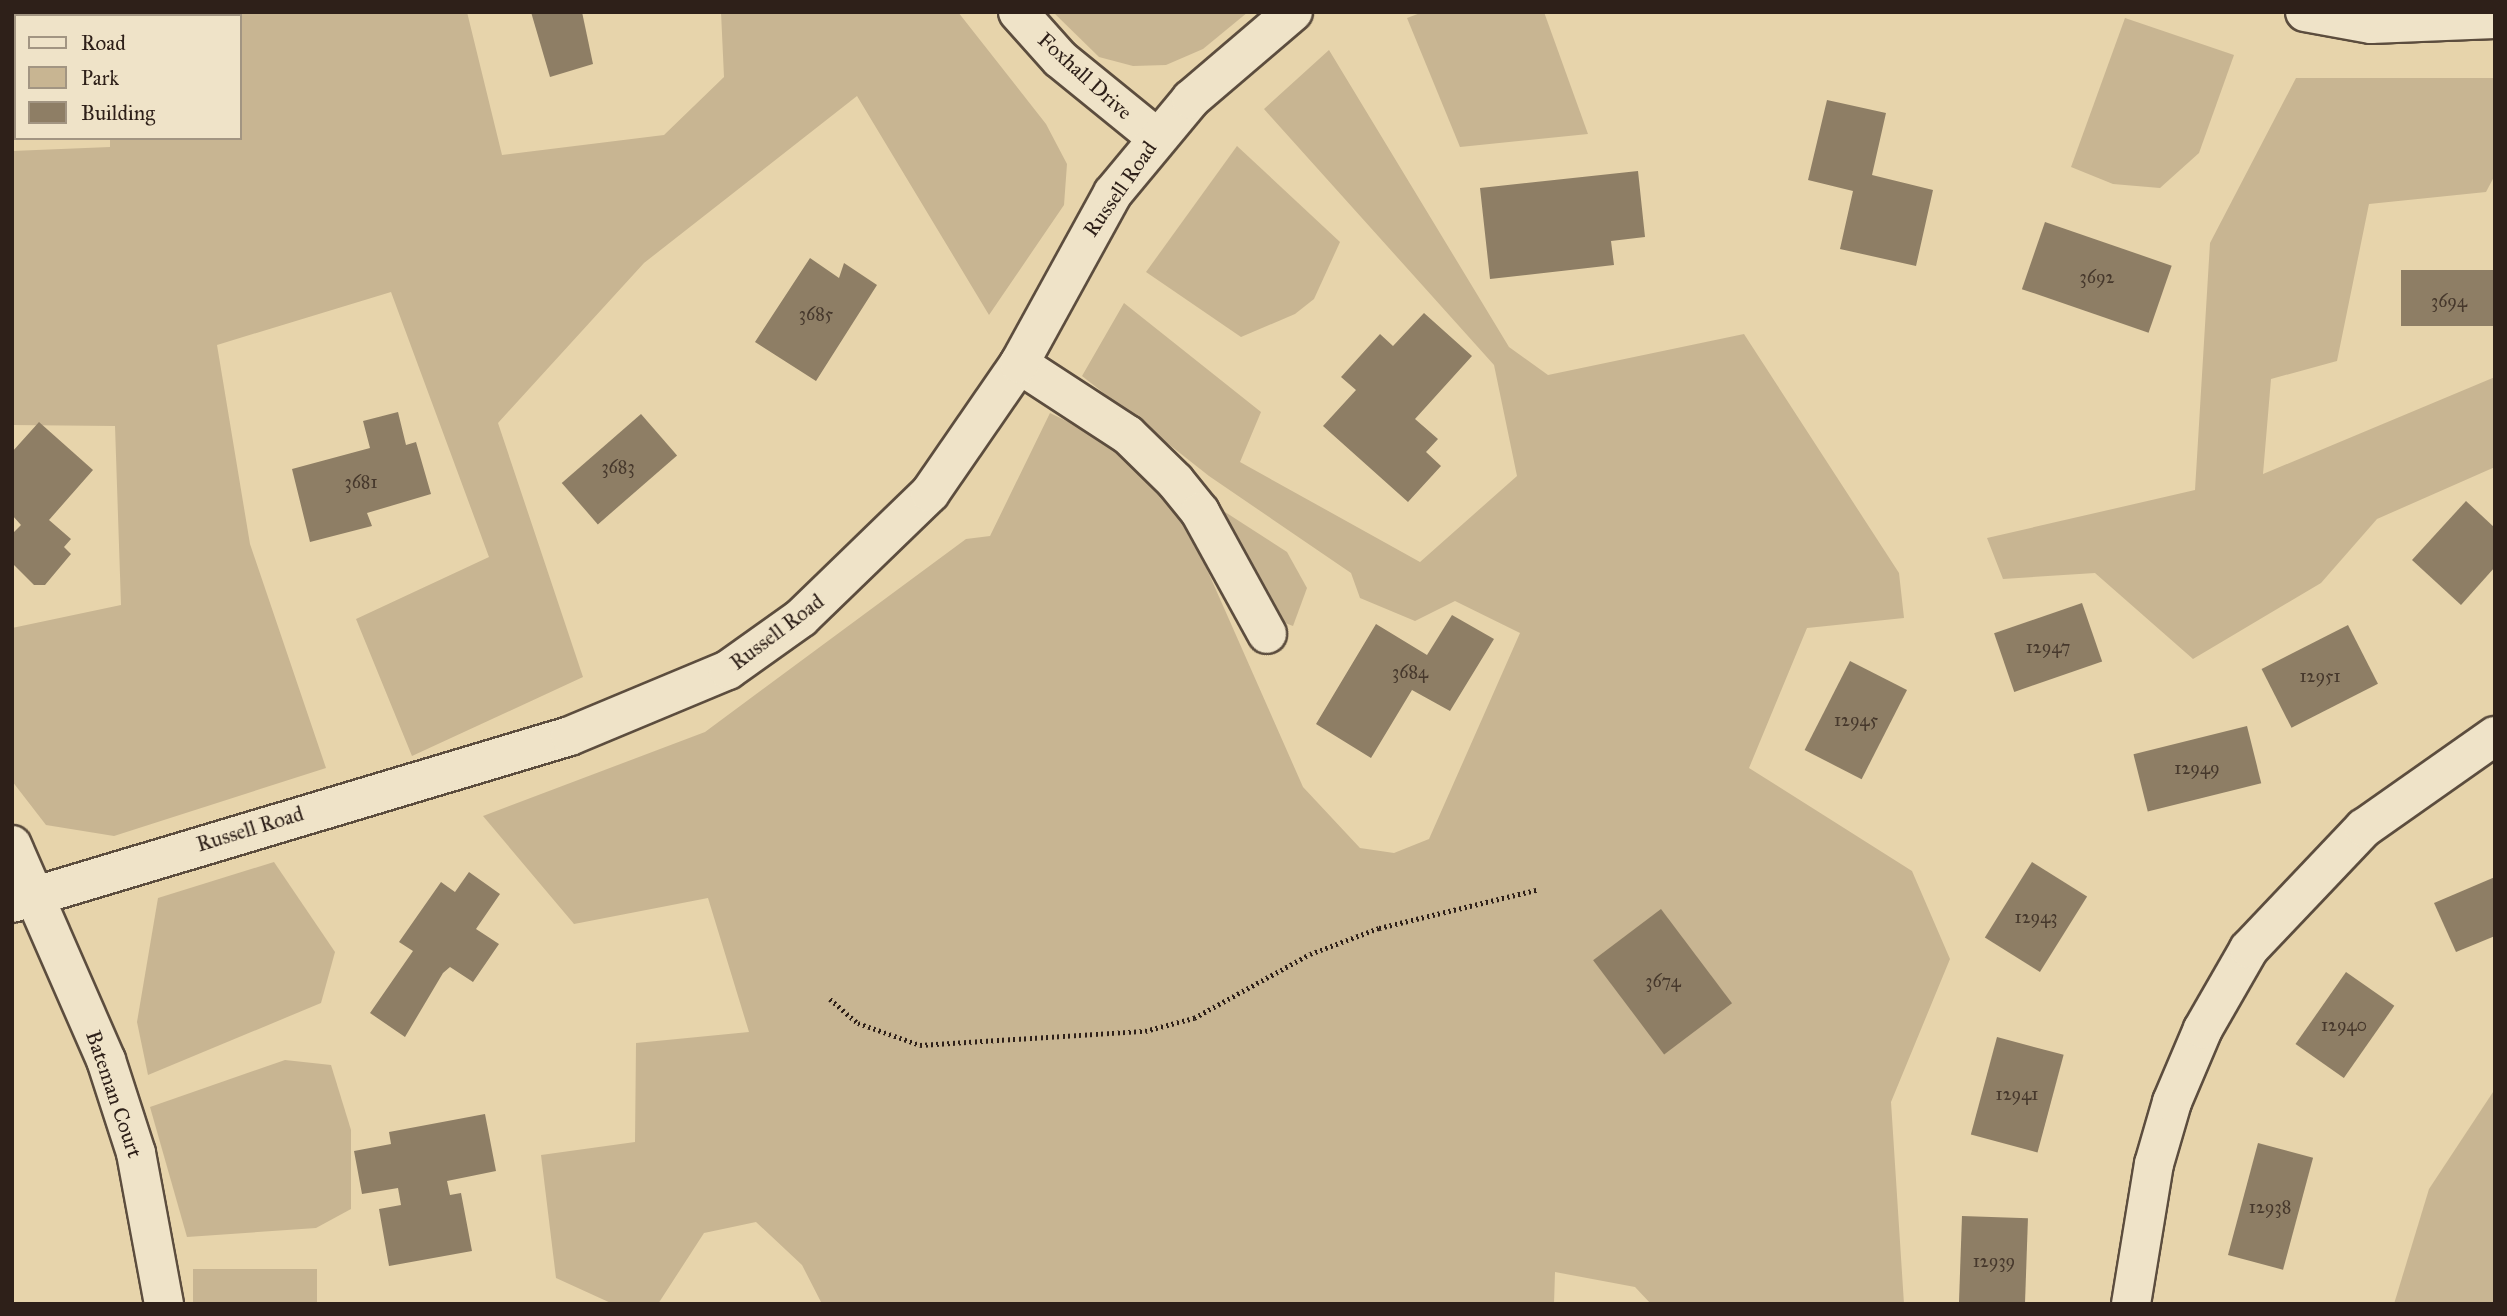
<!DOCTYPE html>
<html>
<head>
<meta charset="utf-8">
<style>
	body { margin:0 }
	#map { position:relative; width:2507px; height:1316px; overflow:hidden; background:#e7d4ab; font-family:"IM FELL Great Primer",serif }
	div>[style] { position:absolute }
	[style*='--x'] { left:calc(var(--x)*1px); top:calc(var(--y)*1px); width:calc(var(--w)*1px); rotate:calc(var(--a)*1deg) }
	.green>* { inset:0; background:#c8b592; transform-origin:0 0 }
	.building>* { inset:0; background:#8e7e65; transform-origin:0 0 }
	.path>* { height:4.5px; margin-top:-2.25px; transform-origin:0; background:repeating-linear-gradient(90deg,#2e2019 0 2px,transparent 0 5.5px) }
	.roads { filter:drop-shadow(2px 0 #5c4d3e) drop-shadow(-2px 0 #5c4d3e) drop-shadow(0 2px #5c4d3e) drop-shadow(0 -2px #5c4d3e) }
	.minor>* { height:38px; margin:-19px; padding:0 19px; transform-origin:19px; border-radius:19px; background:#efe3c8 }
	span { translate:-50% -50%; white-space:nowrap; text-align:center; line-height:1.15; -webkit-text-stroke:6px #efe3c8; paint-order:stroke }
	.number-label { font-size:18px; color:#46382c }
	.number-label span { -webkit-text-stroke-width:0 }
	.street-label { font-size:21px; color:#2e2019 }
	.frame { position:absolute; inset:0; border:14px solid #2e2019; pointer-events:none }
	.legend { position:absolute; left:14px; top:14px; width:228px; height:126px; box-sizing:border-box; background:#efe3c8; border:2px solid #a29582; margin:0; padding:9px 12px; list-style:none; font-size:21px; color:#2e2019 }
	.legend li { display:flex; align-items:center; gap:14px; height:35px }
	.legend b { width:35px; border:2px solid #a29582 }
</style>
</head>
<body>
<div id="map">
	<div class="green">
		<i style="clip-path:polygon(105px 12px,467px 12px,502px 155px,664px 135px,724px 77px,721px 12px,958px 12px,1046px 124px,1067px 164px,1064px 205px,989px 315px,857px 96px,644px 263px,498px 423px,583px 677px,412px 756px,356px 619px,489px 557px,391px 292px,217px 345px,250px 544px,326px 768px,114px 836px,46px 825px,12px 781px,12px 628px,121px 605px,115px 426px,12px 425px,12px 151px,110px 147px,110px 138px,240px 138px,240px 16px)"></i>
		<i style="clip-path:polygon(1053px 12px,1248px 12px,1203px 49px,1166px 65px,1133px 66px,1099px 57px)"></i>
		<i style="clip-path:polygon(1423px 12px,1544px 12px,1588px 134px,1460px 147px,1407px 18px)"></i>
		<i style="clip-path:polygon(2125px 18px,2234px 55px,2199px 153px,2160px 188px,2113px 184px,2071px 167px)"></i>
		<i style="clip-path:polygon(1329px 50px,1509px 347px,1548px 375px,1744px 334px,1899px 573px,1904px 618px,1807px 628px,1749px 768px,1912px 871px,1950px 959px,1891px 1102px,1904px 1304px,1651px 1304px,1635px 1287px,1555px 1272px,1554px 1304px,822px 1304px,802px 1265px,756px 1222px,704px 1233px,658px 1304px,613px 1304px,556px 1278px,541px 1155px,635px 1142px,636px 1043px,749px 1032px,708px 898px,574px 924px,483px 816px,705px 732px,966px 539px,990px 536px,1050px 413px,1120px 447px,1179px 506px,1303px 787px,1360px 848px,1394px 853px,1429px 839px,1520px 633px,1455px 601px,1415px 621px,1360px 598px,1351px 573px,1209px 476px,1082px 376px,1124px 303px,1261px 412px,1240px 462px,1420px 562px,1517px 476px,1494px 365px,1264px 109px)"></i>
		<i style="clip-path:polygon(2296px 78px,2495px 78px,2495px 175px,2486px 192px,2369px 204px,2337px 361px,2271px 379px,2263px 474px,2495px 377px,2495px 467px,2377px 519px,2321px 583px,2193px 659px,2095px 573px,2003px 579px,1987px 538px,2195px 490px,2210px 243px)"></i>
		<i style="clip-path:polygon(1237px 146px,1340px 242px,1314px 299px,1295px 314px,1241px 337px,1146px 272px)"></i>
		<i style="clip-path:polygon(1225px 512px,1287px 552px,1307px 588px,1293px 626px,1277px 620px,1227px 532px)"></i>
		<i style="clip-path:polygon(274px 862px,335px 952px,321px 1003px,148px 1075px,137px 1022px,158px 898px)"></i>
		<i style="clip-path:polygon(285px 1060px,331px 1065px,351px 1130px,351px 1209px,316px 1228px,187px 1237px,150px 1107px)"></i>
		<i style="clip-path:polygon(2495px 1089px,2495px 1304px,2394px 1304px,2429px 1189px)"></i>
		<i style="left:193px;top:1269px;width:124px;height:35px"></i>
	</div>
	<div class="building">
		<i style="clip-path:polygon(12px 12px,62px 12px,16px 16px,16px 68px)"></i>
		<i style="clip-path:polygon(531px 12px,582px 12px,593px 64px,550px 77px)"></i>
		<i style="clip-path:polygon(1827px 100px,1886px 113px,1872px 175px,1933px 190px,1916px 266px,1840px 249px,1853px 191px,1808px 180px)"></i>
		<i style="clip-path:polygon(1638px 171px,1645px 237px,1611px 241px,1614px 265px,1490px 279px,1480px 188px)"></i>
		<i style="left:2045px;top:222px;width:134px;height:71px;rotate:19deg"></i>
		<i style="clip-path:polygon(810px 258px,839px 278px,844px 263px,877px 285px,816px 381px,755px 342px)"></i>
		<i style="left:2495px;top:270px;width:56px;height:94px;rotate:90deg"></i>
		<i style="clip-path:polygon(1424px 313px,1472px 356px,1415px 419px,1438px 439px,1426px 452px,1441px 466px,1408px 502px,1323px 426px,1356px 390px,1341px 377px,1380px 334px,1393px 346px)"></i>
		<i style="clip-path:polygon(398px 412px,406px 445px,416px 442px,431px 494px,367px 513px,372px 526px,310px 542px,292px 469px,370px 448px,363px 421px)"></i>
		<i style="left:641px;top:414px;width:55px;height:105px;rotate:49deg"></i>
		<i style="clip-path:polygon(39px 422px,93px 470px,49px 520px,71px 539px,64px 547px,71px 554px,45px 585px,34px 585px,12px 563px,12px 534px,21px 525px,12px 515px,12px 452px)"></i>
		<i style="clip-path:polygon(2466px 501px,2495px 528px,2495px 567px,2461px 605px,2412px 560px)"></i>
		<i style="left:2082px;top:603px;width:62px;height:93px;rotate:71deg"></i>
		<i style="clip-path:polygon(1452px 615px,1494px 639px,1450px 711px,1412px 690px,1371px 758px,1316px 724px,1376px 624px,1427px 655px)"></i>
		<i style="left:2348px;top:625px;width:66px;height:97px;rotate:63deg"></i>
		<i style="left:1850px;top:661px;width:64px;height:100px;rotate:27deg"></i>
		<i style="left:2247px;top:726px;width:59px;height:117px;rotate:76deg"></i>
		<i style="left:2032px;top:862px;width:65px;height:89px;rotate:32deg"></i>
		<i style="clip-path:polygon(469px 872px,500px 894px,476px 929px,499px 944px,473px 982px,450px 967px,443px 973px,405px 1037px,370px 1013px,413px 951px,399px 942px,441px 882px,455px 892px)"></i>
		<i style="clip-path:polygon(2495px 877px,2495px 936px,2456px 952px,2434px 903px)"></i>
		<i style="left:1661px;top:909px;width:118px;height:85px;rotate:53deg"></i>
		<i style="left:2346px;top:972px;width:59px;height:88px;rotate:35deg"></i>
		<i style="left:1997px;top:1037px;width:69px;height:101px;rotate:15deg"></i>
		<i style="clip-path:polygon(485px 1114px,496px 1171px,447px 1181px,450px 1195px,461px 1193px,472px 1251px,389px 1266px,379px 1209px,401px 1205px,398px 1188px,362px 1194px,354px 1151px,391px 1144px,389px 1132px)"></i>
		<i style="left:2258px;top:1143px;width:57px;height:116px;rotate:15deg"></i>
		<i style="left:1962px;top:1216px;width:66px;height:88px;rotate:2deg"></i>
	</div>
	<div class="path">
		<i style="--x:830;--y:999;--w:37;--a:41"></i>
		<i style="--x:858;--y:1023;--w:66;--a:19.5"></i>
		<i style="--x:920;--y:1045;--w:225;--a:-3.6"></i>
		<i style="--x:1145;--y:1031;--w:51;--a:-14.9"></i>
		<i style="--x:1194;--y:1018;--w:132;--a:-28.9"></i>
		<i style="--x:1310;--y:954;--w:74;--a:-20.6"></i>
		<i style="--x:1379;--y:928;--w:162;--a:-13.6"></i>
	</div>
	<div class="roads">
		<div class="minor">
			<i style="--x:1018;--y:12;--w:63;--a:48.2"></i>
			<i style="--x:1060;--y:59;--w:124;--a:39.1"></i>
			<i style="--x:2305;--y:12;--w:67;--a:10.3"></i>
			<i style="--x:2371;--y:24;--w:124;--a:-2.3"></i>
			<i style="--x:1019;--y:364;--w:130;--a:33.1"></i>
			<i style="--x:1128;--y:435;--w:66;--a:44.4"></i>
			<i style="--x:1175;--y:481;--w:40;--a:51"></i>
			<i style="--x:1200;--y:512;--w:139;--a:61.2"></i>
			<i style="--x:12;--y:845;--w:235;--a:66.4"></i>
			<i style="--x:106;--y:1060;--w:98;--a:72.1"></i>
			<i style="--x:136;--y:1153;--w:154;--a:79.5"></i>
			<i style="--x:12;--y:903;--w:582;--a:-16.66"></i>
			<i style="--x:570;--y:736;--w:171;--a:-22.7"></i>
			<i style="--x:728;--y:670;--w:90;--a:-35.5"></i>
			<i style="--x:801;--y:618;--w:180;--a:-44.1"></i>
			<i style="--x:930;--y:493;--w:157;--a:-55.4"></i>
			<i style="--x:1019;--y:364;--w:195;--a:-61.2"></i>
			<i style="--x:1113;--y:193;--w:122;--a:-50.3"></i>
			<i style="--x:1191;--y:99;--w:134;--a:-40.5"></i>
			<i style="--x:2131;--y:1304;--w:142;--a:-80.7"></i>
			<i style="--x:2154;--y:1164;--w:65;--a:-73.8"></i>
			<i style="--x:2172;--y:1102;--w:79;--a:-67"></i>
			<i style="--x:2203;--y:1029;--w:92;--a:-60.1"></i>
			<i style="--x:2249;--y:949;--w:167;--a:-46.5"></i>
			<i style="--x:2364;--y:828;--w:160;--a:-35.1"></i>
		</div>
	</div>
	<div class="number-label">
		<span style="left:2097px;top:277px">3692</span>
		<span style="left:2449px;top:301px">3694</span>
		<span style="left:816px;top:314px">3685</span>
		<span style="left:618px;top:467px">3683</span>
		<span style="left:361px;top:482px">3681</span>
		<span style="left:2048px;top:647px">12947</span>
		<span style="left:1410px;top:672px">3684</span>
		<span style="left:2320px;top:676px">12951</span>
		<span style="left:1856px;top:720px">12945</span>
		<span style="left:2197px;top:768px">12949</span>
		<span style="left:2036px;top:917px">12943</span>
		<span style="left:1663px;top:981px">3674</span>
		<span style="left:2344px;top:1025px">12940</span>
		<span style="left:2017px;top:1094px">12941</span>
		<span style="left:2270px;top:1207px">12938</span>
		<span style="left:1994px;top:1261px">12939</span>
	</div>
	<div class="street-label">
		<span style="left:1085px;top:76px;rotate:42deg">Foxhall Drive</span>
		<span style="left:1120px;top:189px;rotate:-55deg">Russell Road</span>
		<span style="left:777px;top:632px;rotate:-37deg">Russell Road</span>
		<span style="left:250px;top:829px;rotate:-17deg">Russell Road</span>
		<span style="left:114px;top:1094px;rotate:71deg">Bateman Court</span>
	</div>
	<div class="frame"></div>
	<ul class="legend">
	<li><b style="height:9px;background:#efe3c8"></b>Road</li>
	<li><b style="height:19px;background:#c8b592"></b>Park</li>
	<li><b style="height:19px;background:#8e7e65"></b>Building</li>
	</ul>
</div>
</body>
</html>
